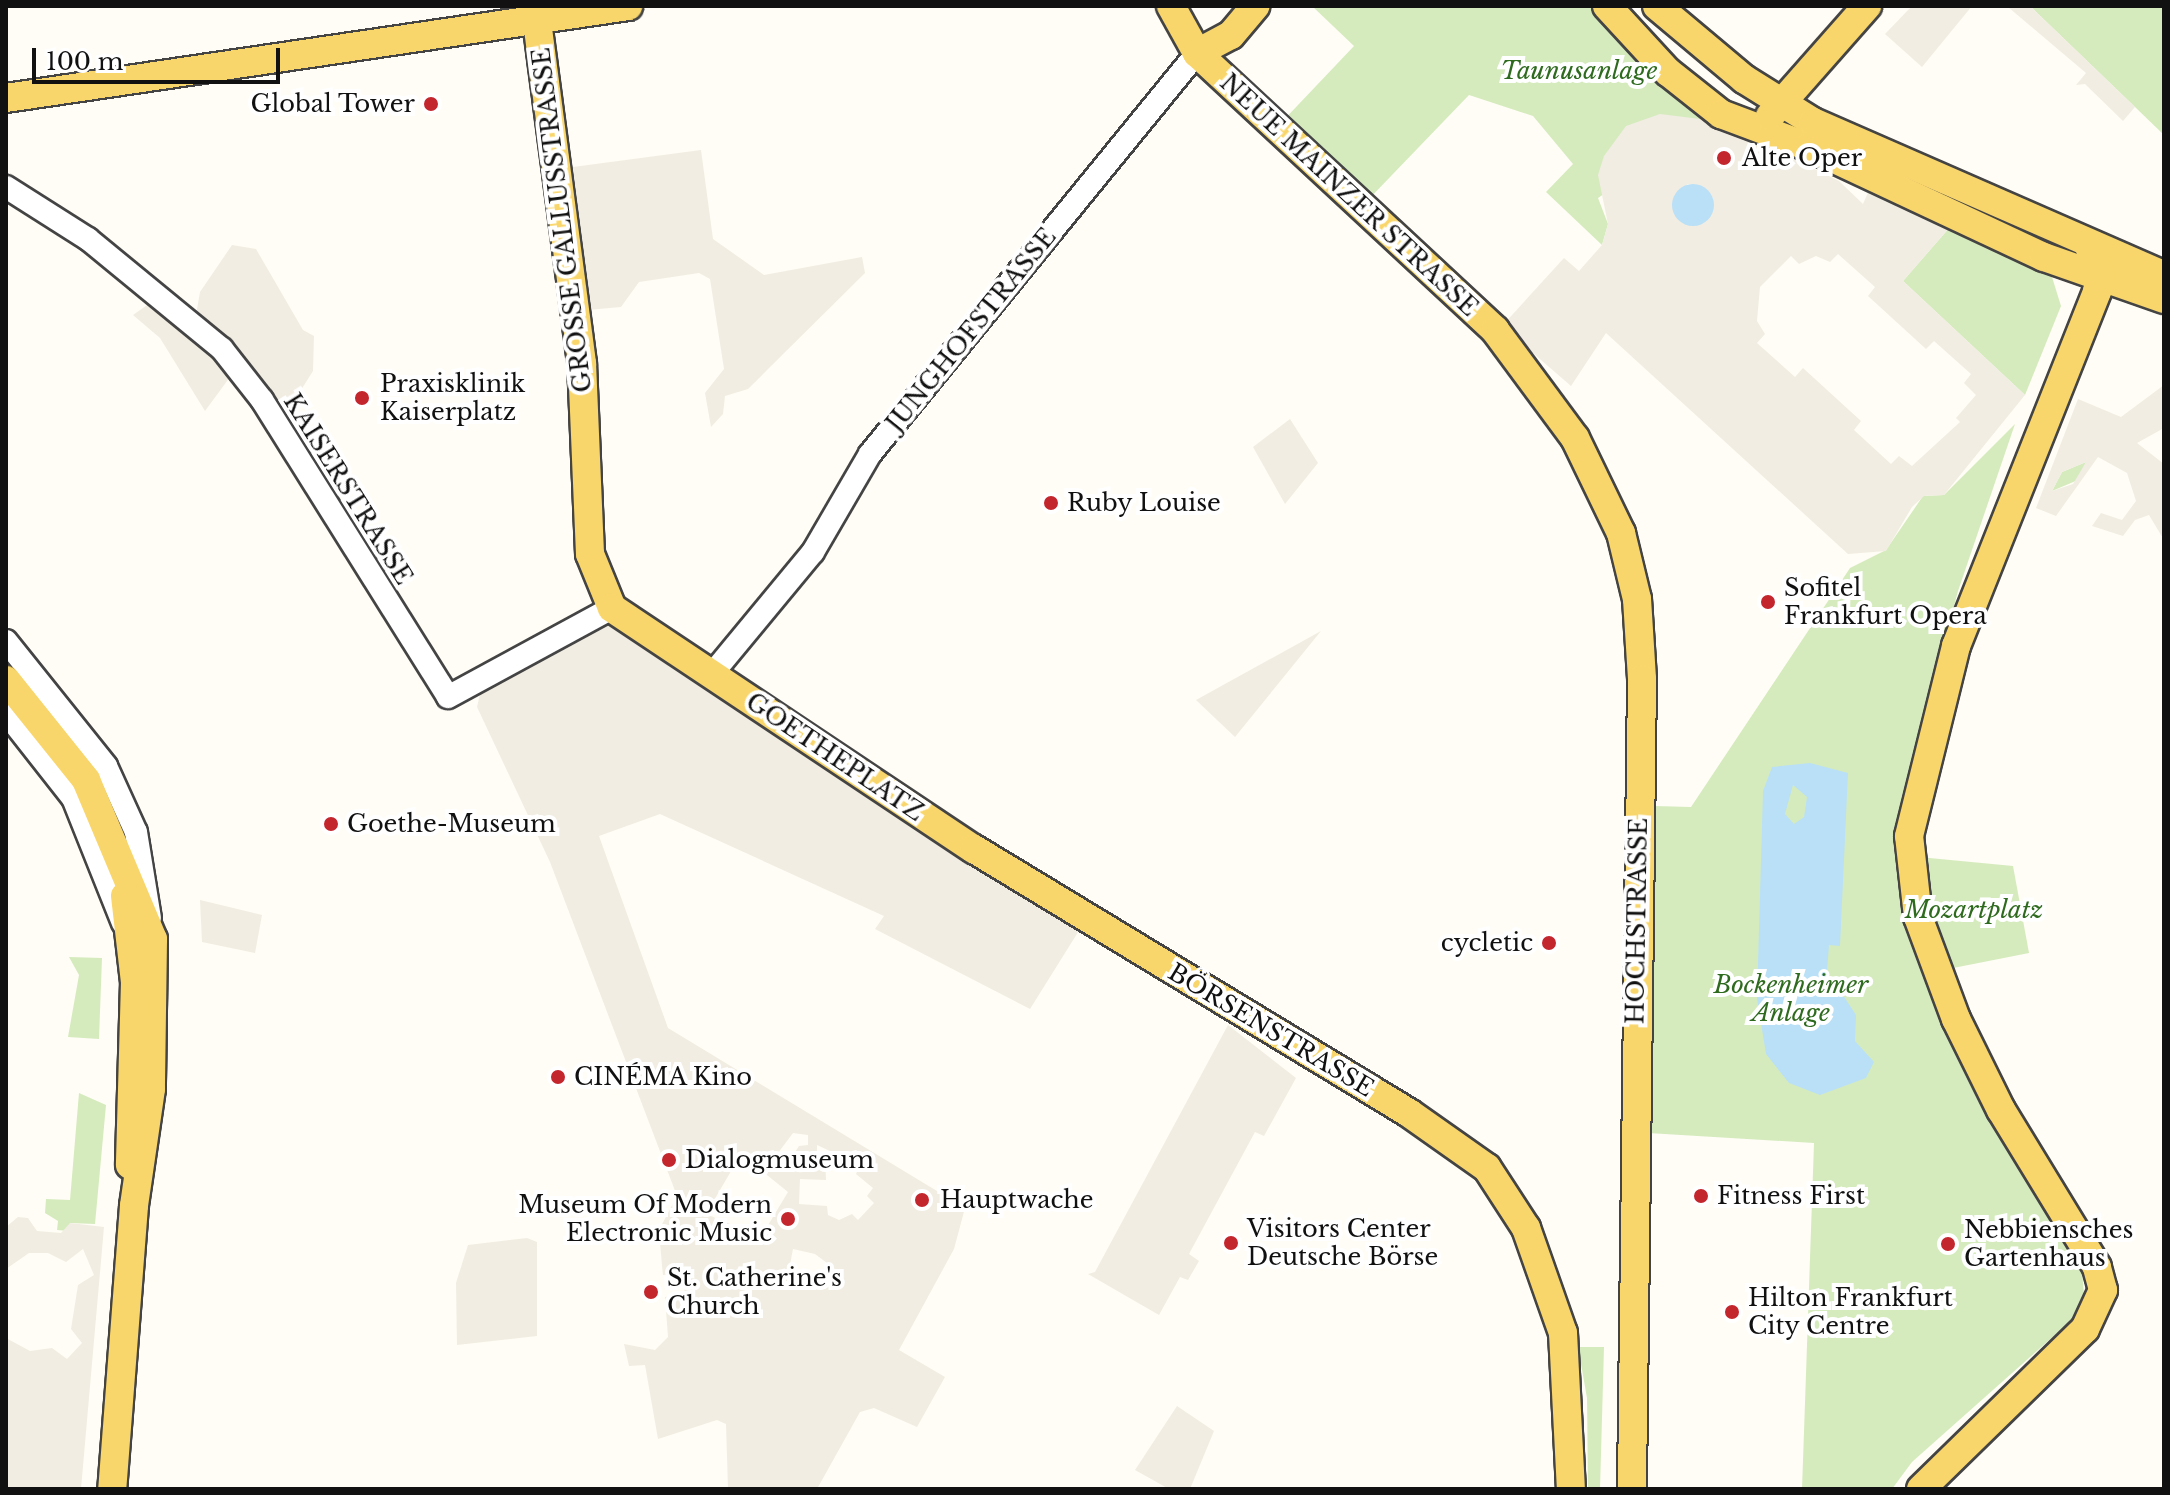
<!DOCTYPE html>
<html>
<head>
<meta charset="utf-8">
<style>
	body { margin:0 }
	#map { position:relative; width:2170px; height:1495px; overflow:hidden; background:#fffdf5; font-family:"Libre Baskerville",serif }
	div>[style] { position:absolute }
	[style*='--x'] { left:calc(var(--x)*1px); top:calc(var(--y)*1px); width:calc(var(--w)*1px); rotate:calc(var(--a)*1deg) }
	.green>* { inset:0; background:#d5ebbd }
	.plaza>* { inset:0; background:#f1ede2 }
	.water>* { inset:0; background:#b9e0f7 }
	.round { border-radius:50% }
	.roads { filter:drop-shadow(2px 0 #444) drop-shadow(-2px 0 #444) drop-shadow(0 2px #444) drop-shadow(0 -2px #444) }
	.minor>* { height:22px; margin:-11px; padding:0 11px; transform-origin:11px; border-radius:11px; background:#fff }
	.major>* { height:28px; margin:-14px; padding:0 14px; transform-origin:14px; border-radius:14px; background:#f9d66b }
	.dots>* { width:22px; height:22px; translate:-50% -50%; box-sizing:border-box; border:4px solid #fff; border-radius:50% }
	span { translate:-50% -50%; white-space:nowrap; text-align:center; line-height:1.15; -webkit-text-stroke:8px #fff; paint-order:stroke }
	.park-label { font-size:24px; color:#2f6b1f; font-style:italic }
	.poi-label { font-size:24px; color:#111 }
	.right { translate:-100% -50%; text-align:right }
	.left { translate:0 -50%; text-align:left }
	.street-label { font-size:24px; color:#111 }
	.frame { position:absolute; inset:0; border:8px solid #111; pointer-events:none }
	.scale { position:absolute; left:32px; top:48px; width:248px; height:36px; box-sizing:border-box; border:4px solid #111; border-top:0; padding-left:10px; font-size:24px; line-height:28px; white-space:nowrap; color:#111; -webkit-text-stroke:6px #fff; paint-order:stroke }
</style>
</head>
<body>
<div id="map">
	<div class="green">
		<i style="clip-path:polygon(1312px 6px,1607px 6px,1721px 114px,1598px 198px,1608px 224px,1602px 245px,1546px 192px,1573px 164px,1533px 116px,1469px 95px,1366px 202px,1279px 125px,1354px 46px)"></i>
		<i style="clip-path:polygon(2030px 6px,2164px 6px,2164px 135px,2135px 107px)"></i>
		<i style="clip-path:polygon(1950px 227px,2052px 277px,2061px 306px,2025px 395px,1903px 281px)"></i>
		<i style="clip-path:polygon(2015px 424px,1958px 591px,1916px 749px,1902px 838px,1995px 1112px,2082px 1271px,2084px 1295px,2075px 1317px,1912px 1462px,1892px 1489px,1802px 1489px,1814px 1143px,1648px 1133px,1654px 806px,1691px 807px,1850px 568px,1886px 550px,1923px 496px,1944px 495px)"></i>
		<i style="clip-path:polygon(2086px 462px,2078px 480px,2052px 491px,2062px 472px)"></i>
		<i style="clip-path:polygon(1919px 857px,2013px 866px,2029px 953px,1948px 969px,1928px 916px)"></i>
		<i style="clip-path:polygon(69px 957px,102px 958px,99px 1039px,68px 1037px,79px 975px)"></i>
		<i style="clip-path:polygon(79px 1093px,106px 1105px,95px 1224px,70px 1223px,69px 1231px,57px 1230px,58px 1221px,45px 1213px,46px 1199px,70px 1200px)"></i>
		<i style="clip-path:polygon(1578px 1347px,1604px 1347px,1600px 1489px,1588px 1489px,1587px 1398px)"></i>
	</div>
	<div class="plaza">
		<i style="clip-path:polygon(1912px 6px,1972px 6px,1922px 67px,1885px 34px)"></i>
		<i style="clip-path:polygon(2030px 6px,2135px 107px,2123px 121px,2085px 84px,2076px 85px,2086px 73px,2008px 7px)"></i>
		<i style="clip-path:polygon(evenodd,1660px 114px,1716px 121px,1839px 181px,1863px 204px,1870px 188px,1950px 227px,1903px 281px,2025px 395px,1944px 495px,1924px 496px,1912px 507px,1886px 551px,1848px 554px,1606px 333px,1571px 386px,1502px 326px,1564px 258px,1579px 271px,1602px 245px,1608px 224px,1598px 175px,1604px 156px,1626px 126px,1660px 114px,1688px 184px,1705px 188px,1713px 198px,1699px 225px,1676px 216px,1675px 195px,1688px 184px,1660px 114px,1838px 254px,1875px 287px,1868px 296px,1926px 349px,1934px 341px,1971px 374px,1964px 383px,1976px 395px,1956px 418px,1960px 422px,1912px 466px,1899px 456px,1891px 464px,1854px 430px,1861px 421px,1803px 368px,1795px 377px,1757px 343px,1765px 334px,1757px 321px,1760px 287px,1791px 256px,1799px 264px,1816px 256px,1830px 262px,1838px 254px)"></i>
		<i style="clip-path:polygon(701px 150px,713px 239px,764px 275px,862px 257px,865px 273px,748px 389px,725px 396px,723px 414px,711px 427px,705px 393px,724px 369px,710px 279px,699px 273px,639px 282px,621px 307px,587px 310px,573px 167px)"></i>
		<i style="clip-path:polygon(232px 245px,256px 249px,303px 330px,314px 336px,313px 371px,301px 390px,276px 404px,196px 315px,200px 292px)"></i>
		<i style="clip-path:polygon(150px 303px,212px 350px,230px 377px,205px 411px,160px 338px,133px 315px)"></i>
		<i style="clip-path:polygon(evenodd,2164px 385px,2164px 428px,2137px 443px,2164px 464px,2164px 540px,2149px 515px,2135px 520px,2123px 536px,2092px 526px,2101px 513px,2122px 520px,2136px 501px,2127px 473px,2098px 457px,2056px 516px,2036px 508px,2078px 399px,2121px 417px,2164px 385px,2086px 462px,2073px 484px,2052px 491px,2062px 472px,2086px 462px)"></i>
		<i style="clip-path:polygon(1290px 419px,1318px 463px,1285px 504px,1253px 447px)"></i>
		<i style="clip-path:polygon(evenodd,605px 622px,1080px 929px,1030px 1009px,875px 929px,884px 916px,660px 814px,599px 836px,668px 1028px,965px 1208px,954px 1249px,899px 1350px,945px 1377px,917px 1427px,874px 1408px,860px 1412px,817px 1489px,728px 1489px,726px 1424px,717px 1420px,658px 1439px,645px 1365px,629px 1366px,624px 1344px,655px 1350px,668px 1337px,665px 1297px,685px 1294px,683px 1273px,663px 1275px,662px 1266px,659px 1230px,677px 1196px,550px 862px,477px 707px,480px 694px,605px 622px,793px 1133px,808px 1135px,808px 1145px,799px 1146px,785px 1168px,772px 1161px,793px 1133px,605px 622px,817px 1145px,860px 1165px,856px 1174px,873px 1188px,867px 1196px,874px 1203px,858px 1220px,852px 1214px,839px 1220px,828px 1215px,827px 1206px,799px 1204px,800px 1179px,826px 1180px,825px 1155px,817px 1155px,817px 1145px,605px 622px,741px 1154px,788px 1192px,761px 1237px,706px 1214px,741px 1154px,605px 622px,793px 1249px,815px 1254px,839px 1272px,832px 1285px,825px 1289px,789px 1270px,793px 1249px)"></i>
		<i style="clip-path:polygon(1321px 631px,1235px 737px,1196px 700px)"></i>
		<i style="clip-path:polygon(200px 900px,262px 915px,255px 953px,202px 942px)"></i>
		<i style="clip-path:polygon(1228px 1025px,1296px 1078px,1264px 1136px,1255px 1132px,1189px 1254px,1199px 1261px,1188px 1280px,1180px 1277px,1159px 1315px,1088px 1274px,1095px 1272px)"></i>
		<i style="clip-path:polygon(18px 1217px,28px 1218px,37px 1231px,61px 1233px,70px 1223px,104px 1227px,81px 1489px,6px 1489px,6px 1338px,30px 1351px,52px 1348px,67px 1359px,82px 1343px,71px 1329px,78px 1285px,94px 1275px,83px 1249px,66px 1262px,48px 1253px,29px 1253px,6px 1269px,6px 1227px)"></i>
		<i style="clip-path:polygon(527px 1238px,537px 1242px,537px 1336px,457px 1345px,456px 1283px,468px 1245px)"></i>
		<i style="clip-path:polygon(1177px 1406px,1214px 1431px,1190px 1489px,1169px 1489px,1135px 1470px)"></i>
	</div>
	<div class="water">
		<i class="round" style="left:1672px;top:184px;width:42px;height:42px"></i>
		<i style="clip-path:polygon(evenodd,1810px 763px,1848px 773px,1840px 946px,1829px 945px,1826px 984px,1837px 986px,1856px 1015px,1855px 1041px,1874px 1062px,1866px 1078px,1820px 1095px,1789px 1083px,1766px 1054px,1757px 998px,1763px 791px,1772px 767px,1810px 763px,1793px 785px,1807px 797px,1804px 817px,1794px 824px,1785px 814px,1793px 785px)"></i>
	</div>
	<div class="roads">
		<div class="minor">
			<i style="--x:6;--y:187;--w:97;--a:32.4"></i>
			<i style="--x:88;--y:239;--w:173;--a:39.4"></i>
			<i style="--x:222;--y:349;--w:65;--a:51.9"></i>
			<i style="--x:262;--y:400;--w:350;--a:57.9"></i>
			<i style="--x:448;--y:697;--w:187;--a:-28.5"></i>
			<i style="--x:6;--y:641;--w:160;--a:51.3"></i>
			<i style="--x:106;--y:766;--w:72;--a:65.6"></i>
			<i style="--x:136;--y:832;--w:87;--a:80.8"></i>
			<i style="--x:712;--y:674;--w:158;--a:-50.4"></i>
			<i style="--x:813;--y:552;--w:113;--a:-59.8"></i>
			<i style="--x:870;--y:454;--w:517;--a:-50.8"></i>
			<i style="--x:6;--y:713;--w:108;--a:51.8"></i>
			<i style="--x:73;--y:798;--w:135;--a:68.2"></i>
		</div>
		<div class="major">
			<i style="--x:535;--y:6;--w:360;--a:82.5"></i>
			<i style="--x:582;--y:363;--w:191;--a:87.6"></i>
			<i style="--x:590;--y:554;--w:58;--a:67.8"></i>
			<i style="--x:612;--y:608;--w:435;--a:33.7"></i>
			<i style="--x:974;--y:849;--w:509;--a:31.25"></i>
			<i style="--x:1409;--y:1113;--w:95;--a:35.2"></i>
			<i style="--x:1487;--y:1168;--w:72;--a:57"></i>
			<i style="--x:1526;--y:1228;--w:111;--a:70.6"></i>
			<i style="--x:1563;--y:1333;--w:156;--a:87.1"></i>
			<i style="--x:1171;--y:6;--w:54;--a:61"></i>
			<i style="--x:1197;--y:53;--w:407;--a:42.9"></i>
			<i style="--x:1495;--y:330;--w:134;--a:53.5"></i>
			<i style="--x:1575;--y:438;--w:106;--a:64.2"></i>
			<i style="--x:1621;--y:533;--w:68;--a:76.4"></i>
			<i style="--x:1637;--y:599;--w:80;--a:86.4"></i>
			<i style="--x:1642;--y:679;--w:810;--a:90.71"></i>
			<i style="--x:1607;--y:6;--w:90;--a:47.3"></i>
			<i style="--x:1668;--y:72;--w:68;--a:38.4"></i>
			<i style="--x:1721;--y:114;--w:94;--a:20.6"></i>
			<i style="--x:1809;--y:147;--w:259;--a:25.1"></i>
			<i style="--x:2044;--y:257;--w:127;--a:19.3"></i>
			<i style="--x:1657;--y:6;--w:114;--a:40"></i>
			<i style="--x:1744;--y:79;--w:81;--a:31.9"></i>
			<i style="--x:1813;--y:122;--w:383;--a:23.6"></i>
			<i style="--x:1197;--y:53;--w:38;--a:-28"></i>
			<i style="--x:1231;--y:35;--w:38;--a:-50"></i>
			<i style="--x:6;--y:98;--w:629;--a:-8.41"></i>
			<i style="--x:1770;--y:116;--w:147;--a:-48.6"></i>
			<i style="--x:6;--y:680;--w:128;--a:51.3"></i>
			<i style="--x:86;--y:780;--w:173;--a:67.2"></i>
			<i style="--x:153;--y:939;--w:150;--a:90.8"></i>
			<i style="--x:151;--y:1089;--w:118;--a:98.3"></i>
			<i style="--x:134;--y:1206;--w:284;--a:94.4"></i>
			<i style="--x:125;--y:896;--w:87;--a:83.4"></i>
			<i style="--x:135;--y:982;--w:183;--a:91.6"></i>
			<i style="--x:1921;--y:1489;--w:229;--a:-44.3"></i>
			<i style="--x:2085;--y:1329;--w:43;--a:-65.2"></i>
			<i style="--x:2103;--y:1290;--w:24;--a:-105"></i>
			<i style="--x:2097;--y:1267;--w:184;--a:-121.4"></i>
			<i style="--x:2001;--y:1110;--w:102;--a:-116.3"></i>
			<i style="--x:1956;--y:1019;--w:109;--a:-110.4"></i>
			<i style="--x:1918;--y:917;--w:81;--a:-96.3"></i>
			<i style="--x:1909;--y:836;--w:196;--a:-76.1"></i>
			<i style="--x:1956;--y:646;--w:382;--a:-68.3"></i>
			<i style="--x:2097;--y:291;--w:16;--a:-76"></i>
			<i style="--x:2101;--y:275;--w:33;--a:-113"></i>
		</div>
	</div>
	<div class="dots">
		<i style="left:431px;top:104px;background:#c4262e"></i>
		<i style="left:1724px;top:158px;background:#c4262e"></i>
		<i style="left:362px;top:398px;background:#c4262e"></i>
		<i style="left:1051px;top:503px;background:#c4262e"></i>
		<i style="left:1768px;top:602px;background:#c4262e"></i>
		<i style="left:331px;top:824px;background:#c4262e"></i>
		<i style="left:1549px;top:943px;background:#c4262e"></i>
		<i style="left:558px;top:1077px;background:#c4262e"></i>
		<i style="left:669px;top:1160px;background:#c4262e"></i>
		<i style="left:1701px;top:1196px;background:#c4262e"></i>
		<i style="left:922px;top:1200px;background:#c4262e"></i>
		<i style="left:788px;top:1219px;background:#c4262e"></i>
		<i style="left:1231px;top:1243px;background:#c4262e"></i>
		<i style="left:1948px;top:1244px;background:#c4262e"></i>
		<i style="left:651px;top:1292px;background:#c4262e"></i>
		<i style="left:1732px;top:1312px;background:#c4262e"></i>
	</div>
	<div class="park-label">
		<span style="left:1579px;top:71px">Taunusanlage</span>
		<span style="left:1974px;top:910px">Mozartplatz</span>
		<span style="left:1791px;top:999px">Bockenheimer<br>Anlage</span>
	</div>
	<div class="poi-label">
		<span class="right" style="left:415px;top:104px">Global Tower</span>
		<span class="left" style="left:1742px;top:158px">Alte Oper</span>
		<span class="left" style="left:380px;top:398px">Praxisklinik<br>Kaiserplatz</span>
		<span class="left" style="left:1067px;top:503px">Ruby Louise</span>
		<span class="left" style="left:1784px;top:602px">Sofitel<br>Frankfurt Opera</span>
		<span class="left" style="left:347px;top:824px">Goethe-Museum</span>
		<span class="right" style="left:1533px;top:943px">cycletic</span>
		<span class="left" style="left:574px;top:1077px">CINÉMA Kino</span>
		<span class="left" style="left:685px;top:1160px">Dialogmuseum</span>
		<span class="left" style="left:1717px;top:1196px">Fitness First</span>
		<span class="left" style="left:940px;top:1200px">Hauptwache</span>
		<span class="right" style="left:772px;top:1219px">Museum Of Modern<br>Electronic Music</span>
		<span class="left" style="left:1247px;top:1243px">Visitors Center<br>Deutsche Börse</span>
		<span class="left" style="left:1964px;top:1244px">Nebbiensches<br>Gartenhaus</span>
		<span class="left" style="left:667px;top:1292px">St. Catherine's<br>Church</span>
		<span class="left" style="left:1748px;top:1312px">Hilton Frankfurt<br>City Centre</span>
	</div>
	<div class="street-label">
		<span style="left:1349px;top:195px;rotate:43deg">NEUE MAINZER STRASSE</span>
		<span style="left:562px;top:220px;rotate:-97deg">GROSSE GALLUSSTRASSE</span>
		<span style="left:971px;top:330px;rotate:-51deg">JUNGHOFSTRASSE</span>
		<span style="left:348px;top:489px;rotate:58deg">KAISERSTRASSE</span>
		<span style="left:835px;top:757px;rotate:34deg">GOETHEPLATZ</span>
		<span style="left:1637px;top:921px;rotate:-89deg">HOCHSTRASSE</span>
		<span style="left:1271px;top:1030px;rotate:31deg">BÖRSENSTRASSE</span>
	</div>
	<div class="frame"></div>
	<div class="scale">100 m</div>
</div>
</body>
</html>
